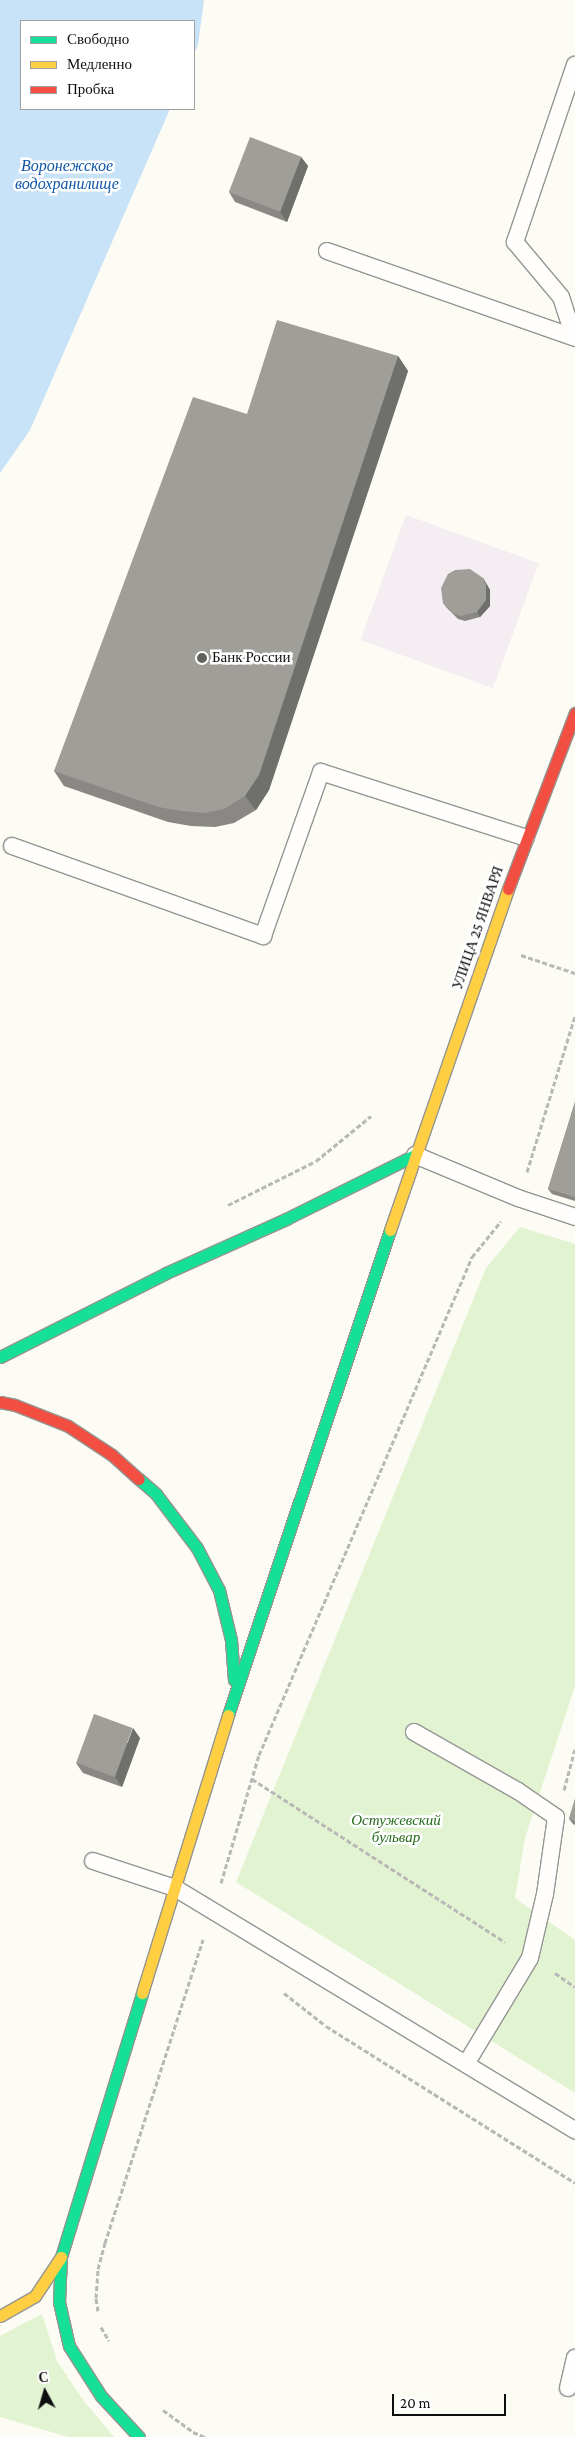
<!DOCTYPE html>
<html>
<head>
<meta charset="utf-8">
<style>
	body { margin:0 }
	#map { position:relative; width:575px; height:2437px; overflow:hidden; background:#fcfbf4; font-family:"Crimson Pro",serif }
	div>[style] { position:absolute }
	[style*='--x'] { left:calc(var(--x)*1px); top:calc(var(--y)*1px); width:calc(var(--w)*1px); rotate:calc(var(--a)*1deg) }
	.industrial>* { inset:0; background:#f4edf1; transform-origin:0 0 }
	.green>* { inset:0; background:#e2f3d2 }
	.water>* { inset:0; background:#c8e2f8 }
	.path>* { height:3px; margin-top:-1.5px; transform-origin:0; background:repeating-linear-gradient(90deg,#b8b8b7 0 5px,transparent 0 7.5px) }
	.roads { filter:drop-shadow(1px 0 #959592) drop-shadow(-1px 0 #959592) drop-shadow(0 1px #959592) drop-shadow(0 -1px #959592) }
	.lane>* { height:16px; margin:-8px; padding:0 8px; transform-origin:8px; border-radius:8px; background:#fffefd }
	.fast>* { height:11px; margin:-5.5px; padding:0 5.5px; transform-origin:5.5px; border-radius:5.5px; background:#16e098 }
	.slow>* { height:11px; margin:-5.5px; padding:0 5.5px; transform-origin:5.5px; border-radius:5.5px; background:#ffcf43 }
	.jam>* { height:11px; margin:-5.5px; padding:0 5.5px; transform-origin:5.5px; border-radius:5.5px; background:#f24e42 }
	.wall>* { inset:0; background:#898884 }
	.shaded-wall>* { inset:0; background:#6f6f6b }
	.building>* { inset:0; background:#9f9e99; transform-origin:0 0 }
	.dots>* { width:14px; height:14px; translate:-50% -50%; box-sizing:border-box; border:2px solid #fff; border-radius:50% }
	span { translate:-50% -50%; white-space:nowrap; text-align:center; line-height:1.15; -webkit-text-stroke:5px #fff; paint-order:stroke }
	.poi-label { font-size:15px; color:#0e0e0e }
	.left { translate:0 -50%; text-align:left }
	.street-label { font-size:15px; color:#0e0e0e }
	.park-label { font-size:15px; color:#236b1a; font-style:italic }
	.water-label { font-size:16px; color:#0f56a9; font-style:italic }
	.legend { position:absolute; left:20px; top:20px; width:175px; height:90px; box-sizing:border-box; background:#fff; border:1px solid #9f9f9f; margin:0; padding:6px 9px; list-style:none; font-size:15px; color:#0e0e0e }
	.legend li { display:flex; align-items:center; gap:10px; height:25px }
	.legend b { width:25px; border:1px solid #9f9f9f }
	.north { position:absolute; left:20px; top:2367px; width:50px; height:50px; -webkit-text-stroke:4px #fff; paint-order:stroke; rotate:354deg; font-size:14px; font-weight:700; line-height:20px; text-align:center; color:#0e0e0e }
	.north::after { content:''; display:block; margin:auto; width:18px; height:22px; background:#0e0e0e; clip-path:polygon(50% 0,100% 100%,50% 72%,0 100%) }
	.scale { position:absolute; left:392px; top:2394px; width:114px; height:22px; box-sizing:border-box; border:2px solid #0e0e0e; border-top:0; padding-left:6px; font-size:15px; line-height:18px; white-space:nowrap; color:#0e0e0e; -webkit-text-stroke:4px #fff; paint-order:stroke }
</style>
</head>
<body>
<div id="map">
	<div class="industrial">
		<i style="left:406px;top:515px;width:141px;height:133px;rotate:20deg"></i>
	</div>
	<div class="green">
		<i style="clip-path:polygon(520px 1227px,575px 1244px,575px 1686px,525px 1838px,515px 1898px,575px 1940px,575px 2093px,236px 1882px,486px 1268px)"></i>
		<i style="clip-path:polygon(42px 2314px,57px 2361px,83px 2400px,114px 2437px,68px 2437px,0 2417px,0 2336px)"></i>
	</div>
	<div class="water">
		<i style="clip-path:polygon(0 0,204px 0,198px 45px,194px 54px,194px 21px,21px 21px,21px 109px,170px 109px,30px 430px,0 473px)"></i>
	</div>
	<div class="path">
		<i style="--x:521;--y:955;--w:57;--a:18.4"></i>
		<i style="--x:527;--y:1172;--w:163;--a:-72.9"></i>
		<i style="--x:228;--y:1205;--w:98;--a:-26.6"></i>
		<i style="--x:316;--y:1161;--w:71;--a:-39.3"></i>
		<i style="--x:252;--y:1779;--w:301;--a:32.8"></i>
		<i style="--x:564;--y:1790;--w:42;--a:-75"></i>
		<i style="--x:221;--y:1883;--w:134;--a:-73.5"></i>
		<i style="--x:259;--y:1755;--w:542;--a:-66.84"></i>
		<i style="--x:472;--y:1257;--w:46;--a:-51.1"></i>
		<i style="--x:555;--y:1973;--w:24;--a:35"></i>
		<i style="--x:284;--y:1993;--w:53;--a:38.2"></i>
		<i style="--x:326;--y:2026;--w:294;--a:32.2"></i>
		<i style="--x:98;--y:2311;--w:13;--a:-99"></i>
		<i style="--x:96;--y:2298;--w:29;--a:-86"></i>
		<i style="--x:98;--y:2269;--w:27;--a:-75"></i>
		<i style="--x:105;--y:2243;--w:319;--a:-72.1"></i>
		<i style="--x:101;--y:2327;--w:16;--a:60"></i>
		<i style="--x:163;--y:2410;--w:37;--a:36"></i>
		<i style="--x:193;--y:2432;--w:13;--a:23"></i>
	</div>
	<div class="roads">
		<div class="lane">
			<i style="--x:327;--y:251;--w:263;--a:19.3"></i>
			<i style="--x:574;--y:337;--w:42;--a:-108"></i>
			<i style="--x:561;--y:297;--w:72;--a:-129.9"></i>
			<i style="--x:515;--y:242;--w:187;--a:-71.3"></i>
			<i style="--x:12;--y:846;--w:267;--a:19.7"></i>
			<i style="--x:263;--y:936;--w:174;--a:-70.5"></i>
			<i style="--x:321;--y:772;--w:215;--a:17.8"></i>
			<i style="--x:415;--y:1155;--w:112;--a:22.7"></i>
			<i style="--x:518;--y:1198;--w:60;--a:18.4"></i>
			<i style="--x:414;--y:1732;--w:120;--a:29.6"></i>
			<i style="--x:518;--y:1791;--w:46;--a:34.4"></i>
			<i style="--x:556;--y:1817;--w:78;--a:98.1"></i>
			<i style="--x:545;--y:1894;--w:66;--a:103.2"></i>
			<i style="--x:530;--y:1958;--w:124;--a:121.1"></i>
			<i style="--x:93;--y:1861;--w:86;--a:18.2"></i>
			<i style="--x:175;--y:1888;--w:468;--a:31.2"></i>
			<i style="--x:568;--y:2388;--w:31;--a:-77"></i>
		</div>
		<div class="fast">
			<i style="--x:0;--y:1357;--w:186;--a:-26.8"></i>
			<i style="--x:166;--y:1273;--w:132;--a:-24.2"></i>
			<i style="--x:286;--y:1219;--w:144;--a:-26.4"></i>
			<i style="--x:139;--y:1479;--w:23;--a:41"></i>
			<i style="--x:156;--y:1494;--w:68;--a:52.8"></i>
			<i style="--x:197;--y:1548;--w:47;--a:62.4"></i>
			<i style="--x:219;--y:1590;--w:51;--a:76.5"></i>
			<i style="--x:231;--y:1640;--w:40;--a:85.7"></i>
			<i style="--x:228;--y:1715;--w:511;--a:-71.53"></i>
			<i style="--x:139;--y:2437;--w:56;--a:-132.8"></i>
			<i style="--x:101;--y:2396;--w:59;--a:-122.6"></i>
			<i style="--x:69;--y:2346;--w:45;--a:-102.8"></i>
			<i style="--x:59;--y:2302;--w:45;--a:-87.5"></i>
			<i style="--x:61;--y:2257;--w:276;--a:-72.9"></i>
		</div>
		<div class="slow">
			<i style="--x:390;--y:1230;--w:361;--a:-70.9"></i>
			<i style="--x:142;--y:1993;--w:291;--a:-72.8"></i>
			<i style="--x:0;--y:2316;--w:40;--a:-29.7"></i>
			<i style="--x:35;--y:2296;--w:47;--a:-56.3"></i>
		</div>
		<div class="jam">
			<i style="--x:508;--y:889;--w:188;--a:-69.2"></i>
			<i style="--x:0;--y:1402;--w:15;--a:11"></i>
			<i style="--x:15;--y:1405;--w:57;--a:21.6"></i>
			<i style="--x:68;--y:1426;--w:53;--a:33.4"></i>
			<i style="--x:112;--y:1455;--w:36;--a:42"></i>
		</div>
	</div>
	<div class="wall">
		<i style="clip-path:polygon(301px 157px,308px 166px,287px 222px,235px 202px,229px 192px)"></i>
		<i style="clip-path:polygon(398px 356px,408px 371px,269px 790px,256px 810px,234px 823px,215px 827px,191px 826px,168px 822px,64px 786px,54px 771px,247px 414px)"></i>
		<i style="clip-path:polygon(483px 578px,490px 590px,490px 606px,480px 617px,465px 621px,458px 619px,447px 608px,443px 603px)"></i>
		<i style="clip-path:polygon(575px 1102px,575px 1201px,552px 1194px,548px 1189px)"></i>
		<i style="clip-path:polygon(140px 1738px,122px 1787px,83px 1773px,76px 1763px)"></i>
		<i style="clip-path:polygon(575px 1799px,575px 1825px,573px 1824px,569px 1819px)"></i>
	</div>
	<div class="shaded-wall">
		<i style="clip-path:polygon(301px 157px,308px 166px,287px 222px,280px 212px)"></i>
		<i style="clip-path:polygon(398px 356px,408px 371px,269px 790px,256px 810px,245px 796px)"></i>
		<i style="clip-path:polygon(483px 578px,490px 590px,490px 606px,480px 617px,477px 612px)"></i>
		<i style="clip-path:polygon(133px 1728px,140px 1738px,122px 1787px,115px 1777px)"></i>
	</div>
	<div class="building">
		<i style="left:250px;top:137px;width:55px;height:59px;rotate:21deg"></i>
		<i style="clip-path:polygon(277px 320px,398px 356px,259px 775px,245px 796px,224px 809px,205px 813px,181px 811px,158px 807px,54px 771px,193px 397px,247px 414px)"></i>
		<i style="clip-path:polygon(470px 569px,483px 578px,486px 585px,486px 600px,477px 612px,461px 616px,454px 614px,443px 603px,441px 588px,448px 574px,455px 570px)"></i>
		<i style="clip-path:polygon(575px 1102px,575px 1197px,548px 1189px)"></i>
		<i style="left:94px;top:1714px;width:41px;height:52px;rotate:20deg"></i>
		<i style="clip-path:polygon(575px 1799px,575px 1821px,569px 1819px)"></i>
	</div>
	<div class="dots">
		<i style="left:202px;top:658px;background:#61615e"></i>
	</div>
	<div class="poi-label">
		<span class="left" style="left:212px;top:658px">Банк России</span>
	</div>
	<div class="street-label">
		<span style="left:478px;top:928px;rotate:-71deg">УЛИЦА 25 ЯНВАРЯ</span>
	</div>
	<div class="park-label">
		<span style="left:396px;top:1829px">Остужевский<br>бульвар</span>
	</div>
	<div class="water-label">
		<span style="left:67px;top:175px">Воронежское<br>водохранилище</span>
	</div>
	<ul class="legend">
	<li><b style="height:6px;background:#16e098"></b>Свободно</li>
	<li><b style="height:6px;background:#ffcf43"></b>Медленно</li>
	<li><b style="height:6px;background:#f24e42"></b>Пробка</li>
	</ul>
	<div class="north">С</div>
	<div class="scale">20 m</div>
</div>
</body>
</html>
